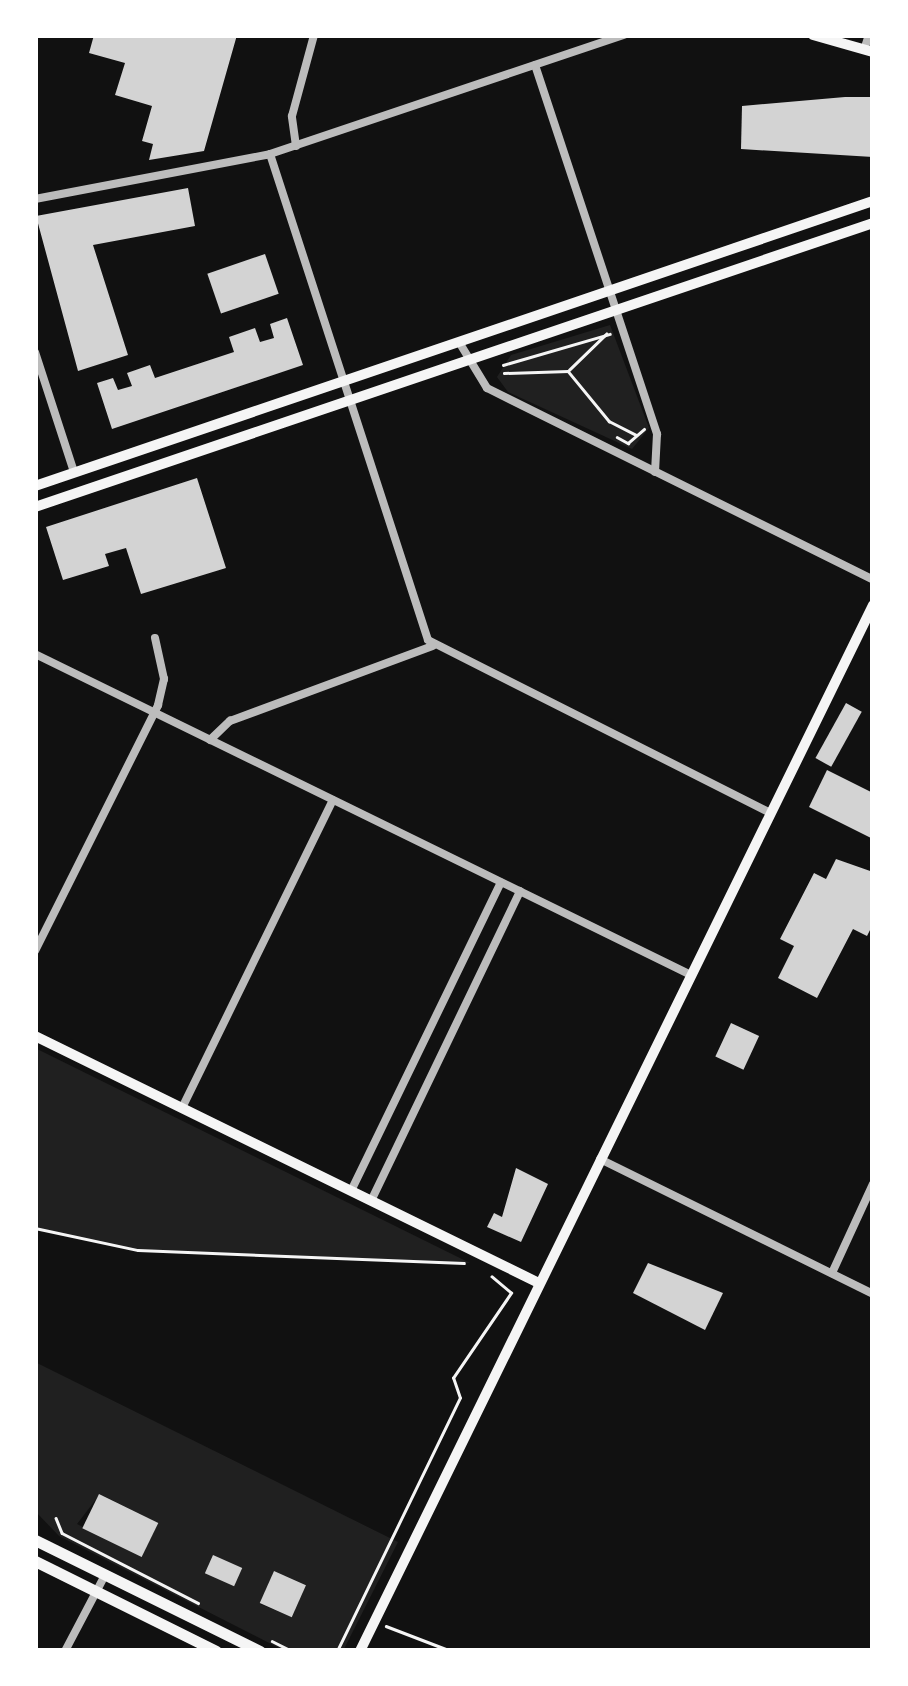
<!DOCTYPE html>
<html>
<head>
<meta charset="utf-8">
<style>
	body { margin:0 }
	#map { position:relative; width:908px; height:1686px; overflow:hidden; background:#111; font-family:Commissioner,sans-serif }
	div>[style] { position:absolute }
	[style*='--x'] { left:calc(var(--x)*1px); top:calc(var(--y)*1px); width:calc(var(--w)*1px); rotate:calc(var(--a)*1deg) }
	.green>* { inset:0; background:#202020 }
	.building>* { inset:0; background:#d3d3d3; transform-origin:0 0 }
	.path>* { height:2.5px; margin:-1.25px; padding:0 1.25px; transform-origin:1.25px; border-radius:1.25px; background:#f5f5f5 }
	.minor>* { height:8px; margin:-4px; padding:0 4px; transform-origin:4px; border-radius:4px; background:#bcbcbc }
	.secondary>* { height:10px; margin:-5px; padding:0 5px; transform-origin:5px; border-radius:5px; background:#f5f5f5 }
	.trunk>* { height:11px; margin:-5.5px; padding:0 5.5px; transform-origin:5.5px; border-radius:5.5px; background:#f5f5f5 }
	span { translate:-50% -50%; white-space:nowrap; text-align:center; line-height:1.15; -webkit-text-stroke:10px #fff; paint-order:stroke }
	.frame { position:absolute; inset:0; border:38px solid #fff; pointer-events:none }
</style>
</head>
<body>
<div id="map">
	<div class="green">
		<i style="clip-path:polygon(610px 325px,649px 428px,632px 449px,508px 392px,497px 377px,511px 355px)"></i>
		<i style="clip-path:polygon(35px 1048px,470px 1263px,138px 1250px,35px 1228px)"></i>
		<i style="clip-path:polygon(evenodd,35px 1362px,398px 1542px,344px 1649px,285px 1651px,59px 1536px,35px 1511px,35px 1362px,100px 1494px,158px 1523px,142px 1556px,77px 1524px,100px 1494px,35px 1362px,274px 1571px,306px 1585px,292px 1617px,260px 1604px,274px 1571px)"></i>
	</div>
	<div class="building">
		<i style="clip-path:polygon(94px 35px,237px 35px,204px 151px,149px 160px,153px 144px,142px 141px,152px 106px,115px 95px,125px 63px,89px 53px)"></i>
		<i style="clip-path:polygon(845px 97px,873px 97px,873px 157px,741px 149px,742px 106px)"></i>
		<i style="clip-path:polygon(188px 188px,195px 226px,93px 245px,128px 355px,78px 371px,36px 216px)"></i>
		<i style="left:265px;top:254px;width:42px;height:61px;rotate:71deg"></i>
		<i style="clip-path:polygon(287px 318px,303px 365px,112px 429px,97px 383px,113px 378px,118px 390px,132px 386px,127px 373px,150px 365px,155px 378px,234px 352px,229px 337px,255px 328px,260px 342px,274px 338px,270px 324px)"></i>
		<i style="clip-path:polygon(197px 478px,226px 568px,141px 594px,126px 548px,105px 554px,109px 566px,63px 580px,46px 527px)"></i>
		<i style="left:846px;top:703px;width:18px;height:63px;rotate:29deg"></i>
		<i style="clip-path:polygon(827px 770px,873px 793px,873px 839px,809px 807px)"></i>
		<i style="clip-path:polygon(836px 859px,873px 872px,873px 924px,867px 936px,853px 929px,817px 998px,778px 978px,794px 946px,780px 939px,814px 873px,826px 879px)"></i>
		<i style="left:731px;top:1023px;width:31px;height:37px;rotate:25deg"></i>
		<i style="clip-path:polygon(516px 1168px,548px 1184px,521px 1242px,487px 1227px,494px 1213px,502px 1217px)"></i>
		<i style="clip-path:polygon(648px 1263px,723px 1293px,705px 1330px,633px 1293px)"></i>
		<i style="left:99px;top:1494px;width:66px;height:38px;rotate:26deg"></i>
		<i style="left:213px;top:1555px;width:32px;height:20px;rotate:24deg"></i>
		<i style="left:274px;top:1571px;width:35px;height:35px;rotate:24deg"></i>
	</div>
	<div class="path">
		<i style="--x:503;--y:365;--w:111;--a:-16.2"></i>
		<i style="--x:569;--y:370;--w:52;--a:-44.2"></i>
		<i style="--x:504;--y:373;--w:64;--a:-1.8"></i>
		<i style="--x:568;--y:371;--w:65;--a:50.6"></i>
		<i style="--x:609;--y:421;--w:30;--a:27"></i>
		<i style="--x:617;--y:437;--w:13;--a:29"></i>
		<i style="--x:628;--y:443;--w:21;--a:-41"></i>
		<i style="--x:35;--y:1228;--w:105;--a:12.1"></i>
		<i style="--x:138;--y:1250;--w:326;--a:2.3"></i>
		<i style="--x:56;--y:1518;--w:16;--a:68"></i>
		<i style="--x:62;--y:1533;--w:153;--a:27.2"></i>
		<i style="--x:386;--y:1626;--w:70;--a:21"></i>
		<i style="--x:272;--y:1641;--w:22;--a:27"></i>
		<i style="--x:337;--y:1651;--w:281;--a:-64.1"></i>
		<i style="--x:460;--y:1398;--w:21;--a:-109"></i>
		<i style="--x:453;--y:1378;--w:103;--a:-55.7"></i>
		<i style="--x:511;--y:1293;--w:25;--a:-140"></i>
	</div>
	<div class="minor">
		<i style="--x:864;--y:50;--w:16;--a:-72"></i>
		<i style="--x:535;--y:65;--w:389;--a:71.7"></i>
		<i style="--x:657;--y:434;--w:38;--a:93"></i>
		<i style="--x:296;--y:146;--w:30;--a:-98"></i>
		<i style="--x:292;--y:116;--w:84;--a:-74.8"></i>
		<i style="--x:270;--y:154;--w:511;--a:71.99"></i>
		<i style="--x:428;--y:640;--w:383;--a:26.8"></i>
		<i style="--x:35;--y:199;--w:239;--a:-10.8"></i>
		<i style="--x:270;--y:154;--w:373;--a:-18.6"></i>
		<i style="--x:459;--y:342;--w:54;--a:58.7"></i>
		<i style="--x:487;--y:388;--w:431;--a:26.4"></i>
		<i style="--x:35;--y:352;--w:126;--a:72"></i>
		<i style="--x:35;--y:654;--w:730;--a:26.07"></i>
		<i style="--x:210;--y:740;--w:28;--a:-44"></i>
		<i style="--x:230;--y:721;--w:216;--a:-20.3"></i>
		<i style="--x:35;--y:951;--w:275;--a:-63.4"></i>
		<i style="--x:158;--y:705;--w:27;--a:-77"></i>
		<i style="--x:164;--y:679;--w:42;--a:-102.4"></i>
		<i style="--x:182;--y:1108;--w:343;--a:-63.9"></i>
		<i style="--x:600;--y:1159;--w:305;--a:26.3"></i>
		<i style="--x:351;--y:1191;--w:343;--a:-64.1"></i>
		<i style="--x:371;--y:1201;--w:344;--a:-64.3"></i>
		<i style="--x:832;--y:1273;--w:98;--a:-65.3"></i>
		<i style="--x:65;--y:1651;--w:86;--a:-62.2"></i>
	</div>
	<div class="secondary">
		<i style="--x:813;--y:35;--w:62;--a:15.8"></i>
		<i style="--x:35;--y:486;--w:885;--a:-18.78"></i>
		<i style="--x:35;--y:507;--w:885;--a:-18.72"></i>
		<i style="--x:35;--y:1036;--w:561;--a:26.11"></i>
		<i style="--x:360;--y:1651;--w:1165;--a:-63.87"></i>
	</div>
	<div class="trunk">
		<i style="--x:35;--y:1540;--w:251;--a:26.3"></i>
		<i style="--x:35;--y:1561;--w:202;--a:26.4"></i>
	</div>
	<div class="frame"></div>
</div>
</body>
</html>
